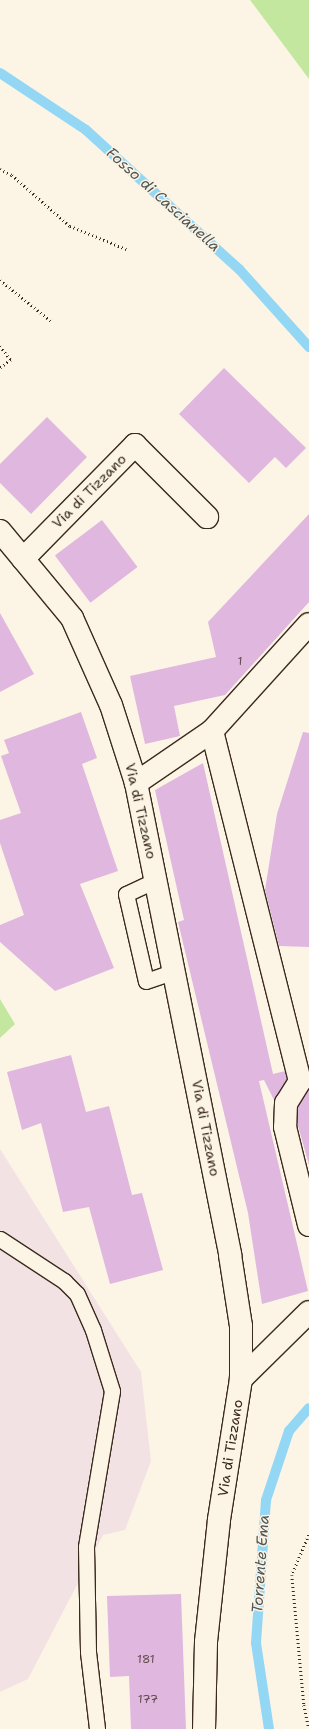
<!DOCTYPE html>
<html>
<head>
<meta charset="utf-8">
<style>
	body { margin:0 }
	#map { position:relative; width:309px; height:1729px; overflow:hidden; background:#fcf5e5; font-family:"Shantell Sans",sans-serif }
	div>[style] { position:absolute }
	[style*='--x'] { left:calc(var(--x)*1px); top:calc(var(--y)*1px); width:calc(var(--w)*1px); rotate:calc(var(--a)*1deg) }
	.built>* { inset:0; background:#f3e2e3 }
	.green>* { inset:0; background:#c4e7a0 }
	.stream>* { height:10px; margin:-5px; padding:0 5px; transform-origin:5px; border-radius:5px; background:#93d7f5 }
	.building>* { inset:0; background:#dfb7df; transform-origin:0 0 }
	.path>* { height:2.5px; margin-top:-1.25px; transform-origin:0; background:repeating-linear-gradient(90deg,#3b2a1e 0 1px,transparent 0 4px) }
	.roads { filter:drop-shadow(1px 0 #3b2a1e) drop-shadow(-1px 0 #3b2a1e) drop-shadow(0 1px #3b2a1e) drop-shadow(0 -1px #3b2a1e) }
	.service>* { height:15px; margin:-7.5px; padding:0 7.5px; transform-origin:7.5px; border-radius:7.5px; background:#fcf5e5 }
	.minor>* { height:22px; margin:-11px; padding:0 11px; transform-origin:11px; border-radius:11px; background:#fcf5e5 }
	.tertiary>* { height:22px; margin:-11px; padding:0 11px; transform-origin:11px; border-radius:11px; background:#fcf5e5 }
	.secondary>* { height:22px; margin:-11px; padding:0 11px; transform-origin:11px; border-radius:11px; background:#fcf5e5 }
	span { translate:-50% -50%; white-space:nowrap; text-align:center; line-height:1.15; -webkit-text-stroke:3px #fcf5e5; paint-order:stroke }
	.number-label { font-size:12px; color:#644d4e }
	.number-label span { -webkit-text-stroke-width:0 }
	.street-label { font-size:14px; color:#3b2a1e }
	.water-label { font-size:15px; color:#515554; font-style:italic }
</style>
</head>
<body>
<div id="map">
	<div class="built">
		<i style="clip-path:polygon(0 1149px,141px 1372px,151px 1461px,125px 1530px,103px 1535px,28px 1679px,0 1692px)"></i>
	</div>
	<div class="green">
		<i style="clip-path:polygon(250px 0,309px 0,309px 79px)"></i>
		<i style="clip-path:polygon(0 999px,15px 1024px,0 1038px)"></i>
	</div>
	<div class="stream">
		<i style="--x:0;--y:73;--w:103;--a:33.5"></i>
		<i style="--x:86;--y:130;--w:207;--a:42.3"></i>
		<i style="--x:239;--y:269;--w:105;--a:48.1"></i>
		<i style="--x:269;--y:1729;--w:87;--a:-98.6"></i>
		<i style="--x:256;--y:1643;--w:143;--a:-86"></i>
		<i style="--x:266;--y:1500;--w:73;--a:-71.6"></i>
		<i style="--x:289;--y:1431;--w:30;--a:-49"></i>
	</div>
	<div class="building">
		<i style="clip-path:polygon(224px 368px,306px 448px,286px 468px,275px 457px,249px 483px,179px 414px)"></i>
		<i style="clip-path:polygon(47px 417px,87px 457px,31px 514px,0 483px,0 464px)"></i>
		<i style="clip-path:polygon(309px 514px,309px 602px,225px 695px,174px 706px,180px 736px,145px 744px,130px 676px,216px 657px,208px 622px)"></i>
		<i style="left:102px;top:520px;width:59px;height:59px;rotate:53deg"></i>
		<i style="clip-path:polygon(0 613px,34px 674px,0 692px)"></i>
		<i style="clip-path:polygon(81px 712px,97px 758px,82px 764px,118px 871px,80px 884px,114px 968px,55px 991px,0 942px,0 925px,24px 915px,0 843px,0 820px,21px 813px,1px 756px,9px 753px,4px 740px)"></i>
		<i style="clip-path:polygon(303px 732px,309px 733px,309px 947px,279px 946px,265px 890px,277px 814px)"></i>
		<i style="clip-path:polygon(203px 763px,273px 1074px,285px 1071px,287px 1079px,274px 1100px,264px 1080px,259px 1081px,308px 1291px,262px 1304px,248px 1213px,178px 922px,184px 920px,155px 790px)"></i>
		<i style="clip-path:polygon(71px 1055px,86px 1112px,109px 1106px,132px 1195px,142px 1193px,163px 1270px,110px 1284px,89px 1207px,63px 1212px,41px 1123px,22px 1130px,7px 1072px)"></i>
		<i style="clip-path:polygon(309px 1090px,309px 1165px,298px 1126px,298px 1107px)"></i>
		<i style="clip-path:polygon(181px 1594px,186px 1729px,131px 1729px,129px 1676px,110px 1677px,107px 1596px)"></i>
	</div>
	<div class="path">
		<i style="--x:0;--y:169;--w:13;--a:27"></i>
		<i style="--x:12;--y:175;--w:77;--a:41.3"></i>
		<i style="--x:70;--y:226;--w:61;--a:22.3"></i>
		<i style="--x:0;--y:280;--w:65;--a:38.8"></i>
		<i style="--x:0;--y:346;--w:18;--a:52"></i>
		<i style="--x:11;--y:360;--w:14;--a:144"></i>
		<i style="--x:309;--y:1535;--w:43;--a:113"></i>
		<i style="--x:292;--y:1575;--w:131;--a:84.7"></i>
		<i style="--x:304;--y:1705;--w:25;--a:78"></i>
	</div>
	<div class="roads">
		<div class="service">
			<i style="--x:156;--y:880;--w:33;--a:155"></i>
			<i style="--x:126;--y:894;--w:89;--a:77.1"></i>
			<i style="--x:146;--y:981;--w:31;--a:-19"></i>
			<i style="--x:0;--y:1239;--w:77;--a:33.3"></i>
			<i style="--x:64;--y:1281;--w:18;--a:45"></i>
			<i style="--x:77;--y:1294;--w:39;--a:66"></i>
			<i style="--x:93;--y:1330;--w:64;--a:72.7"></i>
			<i style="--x:112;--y:1391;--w:158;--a:99.5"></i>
			<i style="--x:86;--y:1547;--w:105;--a:88.9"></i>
			<i style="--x:88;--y:1652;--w:78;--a:83.3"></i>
		</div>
		<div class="minor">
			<i style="--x:23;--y:559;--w:160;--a:-45.5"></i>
			<i style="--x:135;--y:445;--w:102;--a:45"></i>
			<i style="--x:212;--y:731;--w:361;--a:75.9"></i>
			<i style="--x:300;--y:1081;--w:26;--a:122"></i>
			<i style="--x:286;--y:1103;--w:24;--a:92"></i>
			<i style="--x:285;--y:1127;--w:101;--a:76.2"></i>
			<i style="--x:241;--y:1379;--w:95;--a:-44.6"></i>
		</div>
		<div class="tertiary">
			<i style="--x:136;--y:783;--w:92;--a:-34.4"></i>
			<i style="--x:212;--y:731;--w:144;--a:-47.8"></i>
		</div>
		<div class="secondary">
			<i style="--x:0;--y:531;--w:113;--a:50.4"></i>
			<i style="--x:72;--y:618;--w:95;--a:65.9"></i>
			<i style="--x:111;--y:705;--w:82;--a:72.2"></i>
			<i style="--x:136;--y:783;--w:481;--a:78.7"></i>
			<i style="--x:230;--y:1255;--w:72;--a:81.2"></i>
			<i style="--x:241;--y:1326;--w:53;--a:90"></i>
			<i style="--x:241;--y:1379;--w:143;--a:98.9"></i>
			<i style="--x:219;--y:1520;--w:123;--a:96.1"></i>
			<i style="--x:206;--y:1642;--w:87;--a:91.3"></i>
		</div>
	</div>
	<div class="number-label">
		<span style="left:240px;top:662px">1</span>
		<span style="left:146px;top:1660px">181</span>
		<span style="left:148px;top:1700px">177</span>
	</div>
	<div class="street-label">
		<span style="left:89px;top:491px;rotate:-45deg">Via di Tizzano</span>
		<span style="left:141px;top:811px;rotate:77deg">Via di Tizzano</span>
		<span style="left:206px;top:1128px;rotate:79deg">Via di Tizzano</span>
		<span style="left:230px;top:1448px;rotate:-81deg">Via di Tizzano</span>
	</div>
	<div class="water-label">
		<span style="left:163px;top:200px;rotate:42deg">Fosso di Cascianella</span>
		<span style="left:261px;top:1564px;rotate:-86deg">Torrente Ema</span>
	</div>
</div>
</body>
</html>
